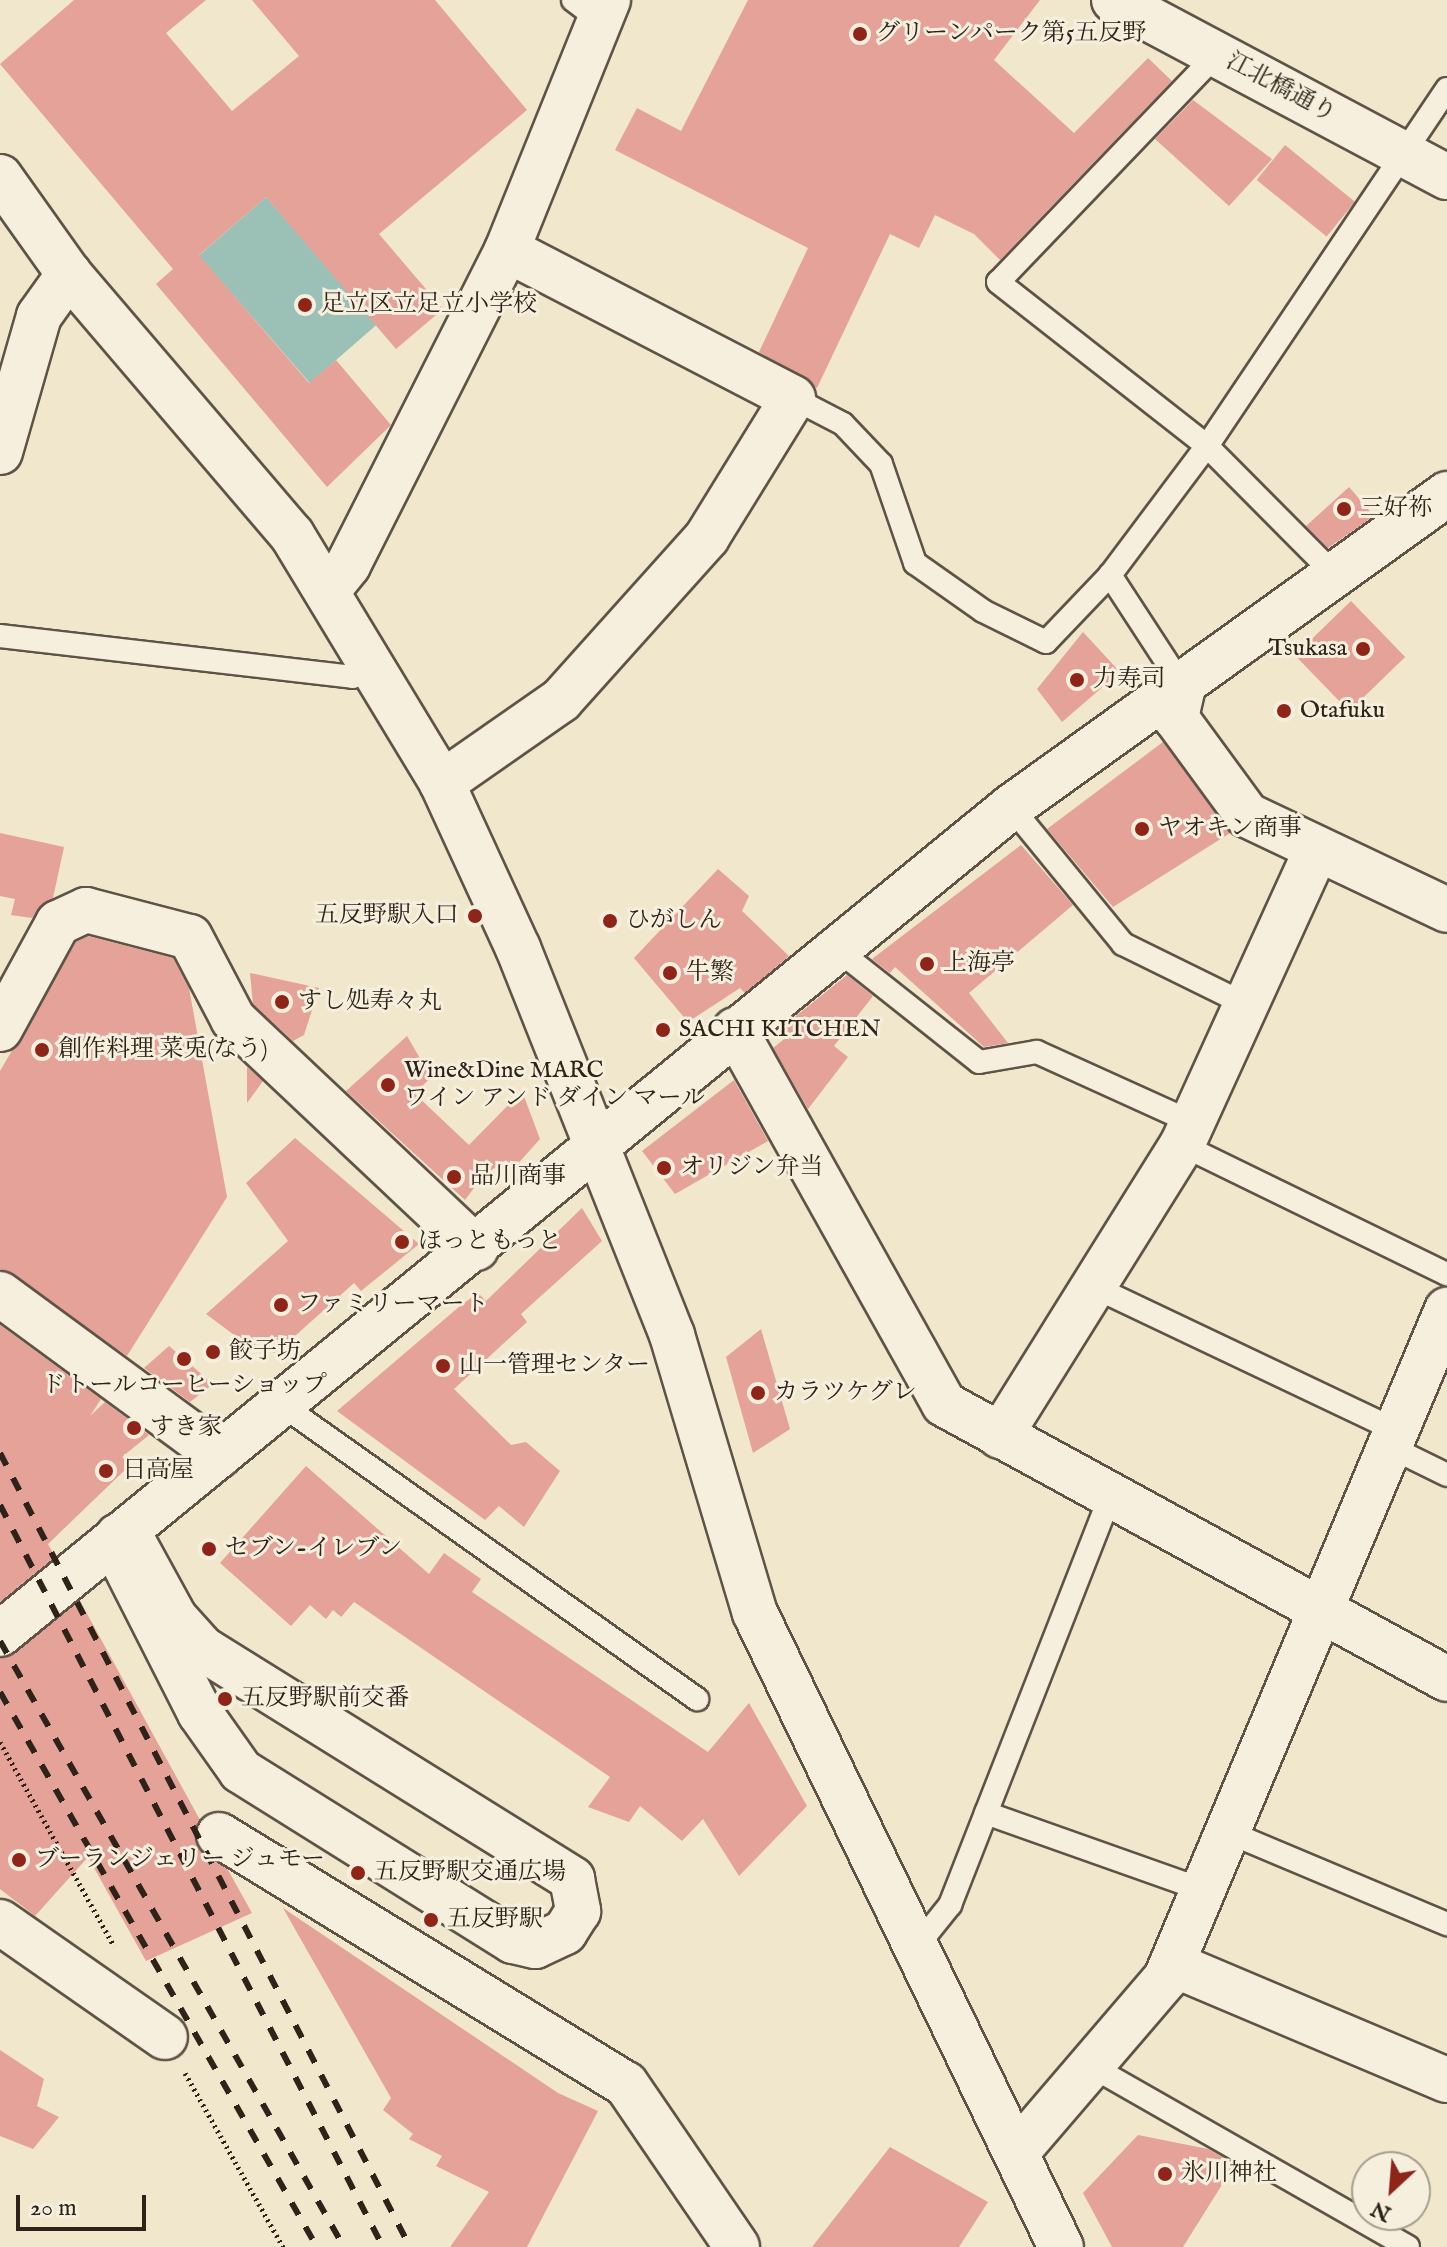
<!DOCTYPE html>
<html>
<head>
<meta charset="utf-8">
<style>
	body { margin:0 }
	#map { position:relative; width:1447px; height:2247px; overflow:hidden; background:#f1e7cc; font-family:"IM FELL English","Noto Serif JP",serif }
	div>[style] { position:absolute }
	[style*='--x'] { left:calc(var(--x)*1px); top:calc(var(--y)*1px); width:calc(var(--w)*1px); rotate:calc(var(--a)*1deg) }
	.water>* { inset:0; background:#9bc0b6; transform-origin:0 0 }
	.building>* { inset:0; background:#e4a299; transform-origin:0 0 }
	.path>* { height:5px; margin-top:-2.5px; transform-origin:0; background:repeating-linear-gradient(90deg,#2e2219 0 2px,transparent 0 6px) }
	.roads { filter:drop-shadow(2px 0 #5f5346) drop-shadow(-2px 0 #5f5346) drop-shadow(0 2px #5f5346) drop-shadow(0 -2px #5f5346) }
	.lane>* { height:22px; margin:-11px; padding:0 11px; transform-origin:11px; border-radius:11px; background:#f6efde }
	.street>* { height:44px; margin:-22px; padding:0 22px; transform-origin:22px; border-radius:22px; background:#f6efde }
	.secondary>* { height:44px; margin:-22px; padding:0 22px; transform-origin:22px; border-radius:22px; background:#f6efde }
	.rail>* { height:6px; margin-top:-3px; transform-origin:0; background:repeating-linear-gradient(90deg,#2e2219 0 14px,transparent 0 28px) }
	.dots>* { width:22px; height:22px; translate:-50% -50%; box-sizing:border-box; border:4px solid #f6efde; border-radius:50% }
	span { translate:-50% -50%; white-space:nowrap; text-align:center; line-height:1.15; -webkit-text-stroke:6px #f6efde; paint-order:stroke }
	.poi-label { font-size:24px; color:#2e2219 }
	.left { translate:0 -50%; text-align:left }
	.right { translate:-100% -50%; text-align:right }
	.street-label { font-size:24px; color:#2e2219 }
	.north { position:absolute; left:1351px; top:2151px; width:80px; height:80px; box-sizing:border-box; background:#f6efde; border:2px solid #a69d8f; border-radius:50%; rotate:206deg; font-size:22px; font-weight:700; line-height:32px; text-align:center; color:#2e2219 }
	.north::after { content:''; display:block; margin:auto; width:28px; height:36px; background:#8f2418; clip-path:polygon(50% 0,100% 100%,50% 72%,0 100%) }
	.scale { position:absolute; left:16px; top:2195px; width:130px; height:36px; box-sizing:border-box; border:4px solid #2e2219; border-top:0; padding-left:10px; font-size:24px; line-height:28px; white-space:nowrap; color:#2e2219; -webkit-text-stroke:6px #f6efde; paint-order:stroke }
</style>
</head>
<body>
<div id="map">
	<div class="water">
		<i style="left:266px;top:197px;width:169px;height:89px;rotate:49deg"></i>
	</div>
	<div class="building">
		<i style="clip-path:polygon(74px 0,206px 0,166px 33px,232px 111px,299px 56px,252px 0,435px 0,527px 110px,379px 234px,443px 309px,396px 349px,266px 197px,199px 255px,309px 383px,336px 360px,391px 425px,327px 487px,156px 284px,173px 269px,0 64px)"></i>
		<i style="clip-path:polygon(748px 0,1040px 0,994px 60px,1074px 133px,1148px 58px,1172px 81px,1000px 260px,974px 234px,935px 215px,919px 248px,890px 234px,817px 388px,759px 352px,808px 248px,615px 150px,637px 108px,681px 131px)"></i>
		<i style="clip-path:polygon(1193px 100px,1272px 159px,1229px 206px,1155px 139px)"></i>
		<i style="left:1285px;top:145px;width:90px;height:45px;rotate:39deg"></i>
		<i style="clip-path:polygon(1349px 487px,1374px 516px,1328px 548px,1306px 526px)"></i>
		<i style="left:1351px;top:601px;width:78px;height:78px;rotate:46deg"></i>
		<i style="clip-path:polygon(1083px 632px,1120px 672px,1062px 722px,1037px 689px)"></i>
		<i style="clip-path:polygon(1163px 742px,1230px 833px,1113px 907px,1047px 829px)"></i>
		<i style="clip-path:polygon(0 833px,64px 847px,53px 898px,32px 918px,11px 915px,15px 899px,0 896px)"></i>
		<i style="clip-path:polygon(1021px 845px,1073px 905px,969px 993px,1008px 1043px,984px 1047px,895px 967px,890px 973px,872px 959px)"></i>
		<i style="clip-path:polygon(718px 869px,749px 896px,742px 911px,789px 956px,745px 993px,740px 988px,688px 1022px,634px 958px)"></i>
		<i style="clip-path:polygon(88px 936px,173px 958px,189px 988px,227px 1197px,127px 1356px,0 1269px,0 1071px,76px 942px)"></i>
		<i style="clip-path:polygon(250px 973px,319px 988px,304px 1035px,293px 1041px,253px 1004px)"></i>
		<i style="clip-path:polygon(847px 975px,873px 996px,834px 1046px,848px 1057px,808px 1109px,773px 1048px,789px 1035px,781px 1028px)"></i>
		<i style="clip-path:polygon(407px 1036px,431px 1077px,415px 1094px,469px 1145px,522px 1091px,540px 1139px,514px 1168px,506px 1160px,483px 1176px,465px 1200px,346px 1091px)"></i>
		<i style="clip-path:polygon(247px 1067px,263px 1081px,247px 1103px)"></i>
		<i style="clip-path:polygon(734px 1080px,768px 1141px,675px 1194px,642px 1151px)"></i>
		<i style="clip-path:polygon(295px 1138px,419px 1244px,361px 1291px,354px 1283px,275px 1354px,259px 1337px,253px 1349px,206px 1314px,288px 1241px,246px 1183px)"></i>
		<i style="clip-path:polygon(582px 1208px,602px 1241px,521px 1314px,527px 1322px,454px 1389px,511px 1445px,526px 1442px,560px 1471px,524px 1527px,499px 1506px,485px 1520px,337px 1411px,460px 1306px,478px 1293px,486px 1301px)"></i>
		<i style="clip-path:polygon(0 1325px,101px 1399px,90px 1416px,105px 1402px,149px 1435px,122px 1457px,130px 1465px,48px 1544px,55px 1557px,0 1602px)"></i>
		<i style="clip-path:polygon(761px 1329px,790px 1429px,753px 1453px,726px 1357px)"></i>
		<i style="clip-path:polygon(169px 1346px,213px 1384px,190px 1402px,144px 1368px)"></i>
		<i style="clip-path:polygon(306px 1466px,429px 1574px,444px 1553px,481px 1579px,472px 1592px,708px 1752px,749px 1703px,807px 1806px,739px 1876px,703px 1819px,682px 1841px,640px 1806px,629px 1822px,588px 1807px,610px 1777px,354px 1602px,341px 1617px,333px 1610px,326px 1619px,310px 1605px,291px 1626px,220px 1563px)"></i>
		<i style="clip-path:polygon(80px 1601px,200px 1820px,198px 1848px,228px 1870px,252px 1913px,146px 1961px,88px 1857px,35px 1916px,0 1889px,0 1658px)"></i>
		<i style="clip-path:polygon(283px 1908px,558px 2093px,598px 2111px,527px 2247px,450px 2247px,489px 2192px,436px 2166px,442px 2156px,409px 2139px,413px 2134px,383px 2110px,391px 2098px)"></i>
		<i style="clip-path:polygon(0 2050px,44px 2079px,37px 2106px,59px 2117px,33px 2149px,0 2136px)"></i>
		<i style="clip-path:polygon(1138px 2135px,1208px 2149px,1235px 2164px,1183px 2247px,1112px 2247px,1083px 2193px)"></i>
		<i style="clip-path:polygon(890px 2147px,988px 2202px,959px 2247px,812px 2247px)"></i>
	</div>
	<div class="path">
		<i style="--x:0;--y:1742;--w:234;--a:60.8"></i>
		<i style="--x:185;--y:2073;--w:200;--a:60.6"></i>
	</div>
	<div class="roads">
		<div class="lane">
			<i style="--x:573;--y:0;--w:31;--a:37"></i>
			<i style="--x:1217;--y:54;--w:316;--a:133.8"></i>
			<i style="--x:998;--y:282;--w:266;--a:38.1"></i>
			<i style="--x:1207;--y:446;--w:185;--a:45.2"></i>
			<i style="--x:793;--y:398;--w:56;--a:27.5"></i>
			<i style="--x:843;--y:424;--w:55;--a:46.5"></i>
			<i style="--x:881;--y:464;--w:105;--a:71"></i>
			<i style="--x:915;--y:563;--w:83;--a:35.2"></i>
			<i style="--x:983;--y:611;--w:70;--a:26.2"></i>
			<i style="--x:1046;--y:642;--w:93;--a:-46.3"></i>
			<i style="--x:0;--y:636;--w:355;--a:6.6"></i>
			<i style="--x:353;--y:677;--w:22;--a:-32"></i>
			<i style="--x:1183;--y:687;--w:134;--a:-123.1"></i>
			<i style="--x:1110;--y:575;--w:161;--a:-53.1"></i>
			<i style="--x:1207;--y:446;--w:430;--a:-56.1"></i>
			<i style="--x:1011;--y:807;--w:177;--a:50.7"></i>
			<i style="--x:1123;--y:944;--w:140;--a:26.2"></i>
			<i style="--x:834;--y:947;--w:185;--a:38.4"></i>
			<i style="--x:979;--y:1062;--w:59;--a:-9.8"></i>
			<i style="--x:1037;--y:1052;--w:169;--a:24.4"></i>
			<i style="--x:1182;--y:1145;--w:295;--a:26"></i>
			<i style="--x:1090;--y:1285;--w:340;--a:25.4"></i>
			<i style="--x:282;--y:1405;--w:509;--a:35.32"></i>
			<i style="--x:1392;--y:1448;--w:61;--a:26.1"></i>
			<i style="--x:986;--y:1813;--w:231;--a:19.5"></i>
			<i style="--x:1228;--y:1832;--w:238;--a:22.8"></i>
			<i style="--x:917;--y:1946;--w:53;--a:-51.2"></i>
			<i style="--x:950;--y:1905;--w:439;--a:-68.6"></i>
			<i style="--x:1091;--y:2066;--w:365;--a:29.7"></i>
		</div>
		<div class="street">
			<i style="--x:0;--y:452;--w:141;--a:-74"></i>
			<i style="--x:39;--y:316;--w:52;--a:-54.5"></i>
			<i style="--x:328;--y:590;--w:32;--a:-51"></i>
			<i style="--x:348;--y:565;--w:353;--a:-63.2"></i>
			<i style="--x:507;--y:250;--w:270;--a:-68"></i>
			<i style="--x:1183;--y:687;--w:32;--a:103"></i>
			<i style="--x:1176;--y:718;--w:120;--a:53.8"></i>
			<i style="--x:1247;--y:815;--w:221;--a:25.4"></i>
			<i style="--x:442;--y:783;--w:145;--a:-34.9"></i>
			<i style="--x:561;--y:700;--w:219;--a:-48.1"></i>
			<i style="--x:707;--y:537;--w:163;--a:-58.3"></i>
			<i style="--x:793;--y:398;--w:322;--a:-152.6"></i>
			<i style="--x:0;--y:1029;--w:121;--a:-61.3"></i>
			<i style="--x:58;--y:923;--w:31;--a:-25"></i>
			<i style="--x:86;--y:910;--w:107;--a:14.6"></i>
			<i style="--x:190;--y:937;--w:93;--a:62.3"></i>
			<i style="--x:233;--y:1019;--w:334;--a:43.3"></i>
			<i style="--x:735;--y:1030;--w:428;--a:60.8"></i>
			<i style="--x:944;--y:1404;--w:573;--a:28.67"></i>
			<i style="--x:0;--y:1294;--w:272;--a:36.3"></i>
			<i style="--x:1000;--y:1436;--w:343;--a:-58"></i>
			<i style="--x:1182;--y:1145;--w:325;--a:-65.5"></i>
			<i style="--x:219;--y:1835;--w:477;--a:31.5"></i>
			<i style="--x:626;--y:2084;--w:197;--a:55.7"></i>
			<i style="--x:0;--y:1922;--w:201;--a:34.9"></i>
			<i style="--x:1172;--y:1964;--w:298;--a:22.9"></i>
			<i style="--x:1016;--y:2153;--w:230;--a:-49.4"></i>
			<i style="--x:1166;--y:1978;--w:725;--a:-67.19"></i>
		</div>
		<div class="secondary">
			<i style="--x:1114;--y:0;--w:377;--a:28"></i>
			<i style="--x:0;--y:177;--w:119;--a:54.6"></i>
			<i style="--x:69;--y:274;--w:343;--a:49.5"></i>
			<i style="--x:292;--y:535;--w:290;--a:58.8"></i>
			<i style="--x:442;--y:783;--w:182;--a:65.3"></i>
			<i style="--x:518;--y:948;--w:417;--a:68.3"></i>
			<i style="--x:672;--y:1335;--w:290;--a:73.4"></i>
			<i style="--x:755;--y:1613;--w:704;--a:64.24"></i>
			<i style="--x:118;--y:1536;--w:19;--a:28"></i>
			<i style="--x:135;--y:1545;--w:83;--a:61.3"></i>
			<i style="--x:175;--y:1618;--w:42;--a:47.9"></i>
			<i style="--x:203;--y:1649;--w:435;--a:31.9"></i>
			<i style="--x:572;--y:1879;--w:33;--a:79"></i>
			<i style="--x:578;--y:1911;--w:25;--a:122"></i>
			<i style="--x:565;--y:1932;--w:33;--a:155"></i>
			<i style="--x:535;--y:1946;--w:23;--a:-167"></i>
			<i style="--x:513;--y:1941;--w:321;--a:-148"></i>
			<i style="--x:241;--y:1771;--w:71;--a:-125.3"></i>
			<i style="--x:200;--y:1713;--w:173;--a:-116.9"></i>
			<i style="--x:122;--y:1559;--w:23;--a:-100"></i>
			<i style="--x:0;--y:1634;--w:1306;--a:-39.28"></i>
			<i style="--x:1011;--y:807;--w:537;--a:-35.67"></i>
		</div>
	</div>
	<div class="rail">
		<i style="--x:0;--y:1453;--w:894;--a:62.69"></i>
		<i style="--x:0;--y:1505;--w:835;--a:62.7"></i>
		<i style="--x:0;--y:1641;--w:697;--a:60.42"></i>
		<i style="--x:0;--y:1692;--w:639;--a:60.27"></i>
	</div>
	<div class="dots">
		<i style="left:860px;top:34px;background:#8f2418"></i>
		<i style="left:305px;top:305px;background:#8f2418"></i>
		<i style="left:1344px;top:509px;background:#8f2418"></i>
		<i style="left:1363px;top:649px;background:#8f2418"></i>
		<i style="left:1077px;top:680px;background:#8f2418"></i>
		<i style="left:1284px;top:711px;background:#8f2418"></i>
		<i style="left:1142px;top:829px;background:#8f2418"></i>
		<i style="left:475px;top:916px;background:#8f2418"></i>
		<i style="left:610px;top:921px;background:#8f2418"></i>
		<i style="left:927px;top:964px;background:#8f2418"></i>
		<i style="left:670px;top:973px;background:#8f2418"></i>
		<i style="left:282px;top:1002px;background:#8f2418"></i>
		<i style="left:663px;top:1030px;background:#8f2418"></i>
		<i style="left:42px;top:1050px;background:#8f2418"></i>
		<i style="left:388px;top:1085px;background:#8f2418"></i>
		<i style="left:664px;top:1168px;background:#8f2418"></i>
		<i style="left:454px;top:1177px;background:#8f2418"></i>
		<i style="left:402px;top:1242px;background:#8f2418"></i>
		<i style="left:281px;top:1305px;background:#8f2418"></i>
		<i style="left:213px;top:1352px;background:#8f2418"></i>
		<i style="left:184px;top:1359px;background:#8f2418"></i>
		<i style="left:443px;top:1366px;background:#8f2418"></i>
		<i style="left:758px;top:1393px;background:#8f2418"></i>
		<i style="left:134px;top:1428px;background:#8f2418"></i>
		<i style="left:106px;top:1471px;background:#8f2418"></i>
		<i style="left:209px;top:1549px;background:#8f2418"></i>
		<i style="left:225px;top:1699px;background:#8f2418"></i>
		<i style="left:19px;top:1860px;background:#8f2418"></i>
		<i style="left:358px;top:1873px;background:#8f2418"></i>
		<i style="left:431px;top:1920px;background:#8f2418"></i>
		<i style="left:1165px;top:2174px;background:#8f2418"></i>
	</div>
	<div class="poi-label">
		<span class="left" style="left:876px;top:34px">グリーンパーク第5五反野</span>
		<span class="left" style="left:321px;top:305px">足立区立足立小学校</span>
		<span class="left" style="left:1360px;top:509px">三好祢</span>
		<span class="right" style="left:1347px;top:649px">Tsukasa</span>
		<span class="left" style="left:1093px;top:680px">力寿司</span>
		<span class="left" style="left:1300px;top:711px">Otafuku</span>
		<span class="left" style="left:1158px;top:829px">ヤオキン商事</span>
		<span class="right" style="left:459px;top:916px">五反野駅入口</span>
		<span class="left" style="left:626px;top:921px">ひがしん</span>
		<span class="left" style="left:943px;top:964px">上海亭</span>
		<span class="left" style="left:686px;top:973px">牛繁</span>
		<span class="left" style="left:298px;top:1002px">すし処寿々丸</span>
		<span class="left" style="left:679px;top:1030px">SACHI KITCHEN</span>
		<span class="left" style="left:58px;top:1050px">創作料理 菜兎(なう)</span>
		<span class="left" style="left:404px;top:1085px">Wine&amp;Dine MARC<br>ワイン アンド ダイン マール</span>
		<span class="left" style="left:680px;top:1168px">オリジン弁当</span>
		<span class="left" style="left:470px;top:1177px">品川商事</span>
		<span class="left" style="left:418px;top:1242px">ほっともっと</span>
		<span class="left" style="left:297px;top:1305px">ファミリーマート</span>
		<span class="left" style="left:229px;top:1352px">餃子坊</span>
		<span class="left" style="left:459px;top:1366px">山一管理センター</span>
		<span style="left:184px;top:1386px">ドトールコーヒーショップ</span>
		<span class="left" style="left:774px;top:1393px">カラツケグレ</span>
		<span class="left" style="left:150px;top:1428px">すき家</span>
		<span class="left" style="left:122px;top:1471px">日高屋</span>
		<span class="left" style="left:225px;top:1549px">セブン-イレブン</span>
		<span class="left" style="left:241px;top:1699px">五反野駅前交番</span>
		<span class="left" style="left:35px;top:1860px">ブーランジェリー ジュモー</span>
		<span class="left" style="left:374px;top:1873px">五反野駅交通広場</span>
		<span class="left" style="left:447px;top:1920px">五反野駅</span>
		<span class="left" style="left:1181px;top:2174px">氷川神社</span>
	</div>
	<div class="street-label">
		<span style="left:1281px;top:88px;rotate:28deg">江北橋通り</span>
	</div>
	<div class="north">N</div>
	<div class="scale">20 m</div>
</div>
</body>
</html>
